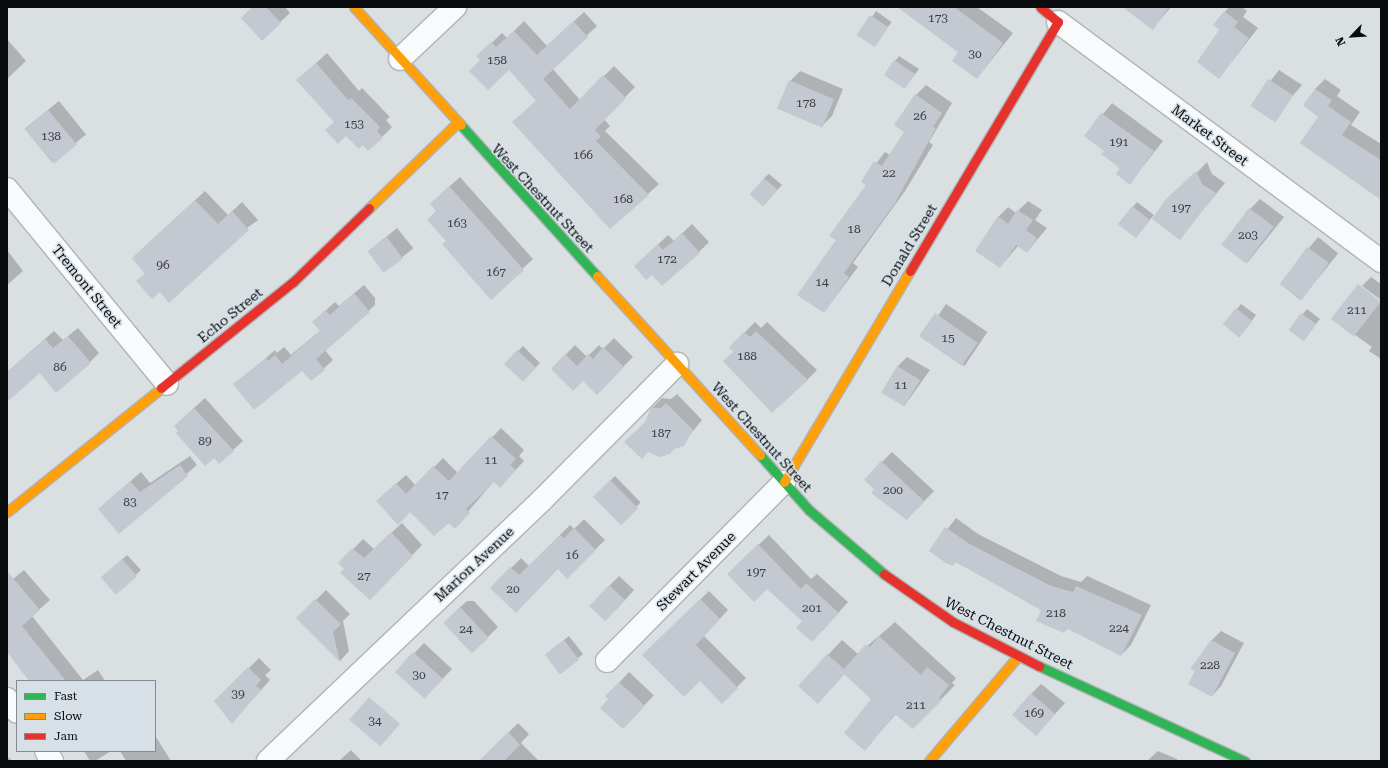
<!DOCTYPE html>
<html>
<head>
<meta charset="utf-8">
<style>
	body { margin:0 }
	#map { position:relative; width:1388px; height:768px; overflow:hidden; background:#dadfe2; font-family:"Roboto Serif",serif }
	div>[style] { position:absolute }
	[style*='--x'] { left:calc(var(--x)*1px); top:calc(var(--y)*1px); width:calc(var(--w)*1px); rotate:calc(var(--a)*1deg) }
	.shadow>* { inset:0; background:#0003; transform-origin:0 0 }
	.building>* { inset:0; background:#c4c8d0; transform-origin:0 0 }
	.roads { filter:drop-shadow(1px 0 #b0b4b6) drop-shadow(-1px 0 #b0b4b6) drop-shadow(0 1px #b0b4b6) drop-shadow(0 -1px #b0b4b6) }
	.street>* { height:22px; margin:-11px; padding:0 11px; transform-origin:11px; border-radius:11px; background:#f9fafb }
	.fast>* { height:9px; margin:-4.5px; padding:0 4.5px; transform-origin:4.5px; border-radius:4.5px; background:#30b455 }
	.slow>* { height:9px; margin:-4.5px; padding:0 4.5px; transform-origin:4.5px; border-radius:4.5px; background:#ff9f0a }
	.jam>* { height:9px; margin:-4.5px; padding:0 4.5px; transform-origin:4.5px; border-radius:4.5px; background:#e5322d }
	span { translate:-50% -50%; white-space:nowrap; text-align:center; line-height:1.15; -webkit-text-stroke:3px #d6e0e6; paint-order:stroke }
	.number-label { font-size:12px; color:#3a3d41 }
	.number-label span { -webkit-text-stroke-width:0 }
	.street-label { font-size:14px; color:#090c0f }
	.frame { position:absolute; inset:0; border:8px solid #090c0f; pointer-events:none }
	.legend { position:absolute; left:16px; top:680px; width:140px; height:72px; box-sizing:border-box; background:#d6e0e6; border:1px solid #848b90; margin:0; padding:5px 7px; list-style:none; font-size:12px; color:#090c0f }
	.legend li { display:flex; align-items:center; gap:8px; height:20px }
	.legend b { width:20px; border:1px solid #848b90 }
	.north { position:absolute; left:1332px; top:16px; width:40px; height:40px; -webkit-text-stroke:3px #d6e0e6; paint-order:stroke; rotate:245deg; font-size:11px; font-weight:700; line-height:16px; text-align:center; color:#090c0f }
	.north::after { content:''; display:block; margin:auto; width:14px; height:18px; background:#090c0f; clip-path:polygon(50% 0,100% 100%,50% 72%,0 100%) }
</style>
</head>
<body>
<div id="map">
	<div class="shadow">
		<i style="clip-path:polygon(253px 7px,285px 7px,290px 13px,262px 39px)"></i>
		<i style="clip-path:polygon(920px 7px,977px 7px,1013px 33px,977px 78px,960px 51px)"></i>
		<i style="clip-path:polygon(1137px 7px,1171px 7px,1153px 28px)"></i>
		<i style="clip-path:polygon(1229px 7px,1242px 7px,1247px 11px,1243px 17px,1258px 28px,1219px 78px,1221px 30px,1214px 25px)"></i>
		<i style="left:876px;top:11px;width:19px;height:29px;rotate:35deg"></i>
		<i style="clip-path:polygon(584px 12px,597px 26px,552px 68px,580px 100px,614px 66px,635px 87px,604px 119px,610px 126px,605px 131px,659px 184px,610px 228px,524px 112px,537px 100px,509px 69px,478px 56px,502px 33px,507px 38px,524px 21px,547px 46px)"></i>
		<i style="clip-path:polygon(7px 39px,26px 61px,7px 79px)"></i>
		<i style="clip-path:polygon(327px 53px,359px 91px,362px 88px,390px 117px,386px 120px,392px 127px,382px 137px,346px 134px,298px 80px)"></i>
		<i style="clip-path:polygon(899px 56px,919px 69px,905px 87px,895px 61px)"></i>
		<i style="clip-path:polygon(1279px 70px,1302px 85px,1272px 120px,1251px 106px)"></i>
		<i style="clip-path:polygon(800px 71px,843px 89px,832px 116px,822px 126px,790px 81px)"></i>
		<i style="clip-path:polygon(1325px 79px,1341px 90px,1337px 96px,1360px 112px,1351px 125px,1381px 144px,1381px 195px,1320px 117px,1315px 89px)"></i>
		<i style="clip-path:polygon(926px 85px,952px 103px,929px 142px,933px 145px,905px 191px,853px 263px,858px 267px,824px 312px,837px 240px,867px 185px,862px 182px,885px 152px,890px 155px,906px 131px,916px 95px)"></i>
		<i style="left:59px;top:101px;width:43px;height:44px;rotate:51deg"></i>
		<i style="clip-path:polygon(1112px 103px,1163px 141px,1130px 183px,1106px 150px,1085px 136px)"></i>
		<i style="clip-path:polygon(1207px 162px,1212px 174px,1225px 183px,1180px 238px,1154px 218px)"></i>
		<i style="clip-path:polygon(769px 174px,782px 185px,768px 200px,764px 178px)"></i>
		<i style="clip-path:polygon(460px 177px,533px 259px,491px 298px,447px 240px,438px 211px,441px 194px)"></i>
		<i style="clip-path:polygon(205px 191px,228px 215px,242px 202px,258px 220px,160px 291px,138px 281px,146px 273px,143px 248px)"></i>
		<i style="clip-path:polygon(1260px 199px,1284px 217px,1247px 263px,1250px 209px)"></i>
		<i style="clip-path:polygon(1028px 201px,1042px 210px,1035px 220px,1047px 228px,1027px 252px,1018px 246px,1000px 267px,998px 217px,1008px 207px,1016px 213px)"></i>
		<i style="clip-path:polygon(1137px 202px,1154px 215px,1135px 237px,1133px 207px)"></i>
		<i style="clip-path:polygon(692px 224px,709px 242px,699px 252px,645px 257px,668px 235px,674px 241px)"></i>
		<i style="left:397px;top:228px;width:26px;height:36px;rotate:51deg"></i>
		<i style="left:1318px;top:237px;width:26px;height:60px;rotate:39deg"></i>
		<i style="clip-path:polygon(7px 250px,23px 271px,7px 285px)"></i>
		<i style="clip-path:polygon(1371px 277px,1381px 284px,1381px 300px,1362px 286px)"></i>
		<i style="clip-path:polygon(364px 285px,375px 298px,375px 305px,325px 350px,333px 360px,311px 380px,302px 369px,235px 385px,275px 350px,277px 353px,284px 347px,291px 355px,321px 330px,323px 313px,335px 302px,339px 306px)"></i>
		<i style="clip-path:polygon(1361px 288px,1381px 302px,1381px 359px,1369px 351px,1372px 347px,1336px 321px)"></i>
		<i style="left:946px;top:304px;width:50px;height:41px;rotate:34deg"></i>
		<i style="clip-path:polygon(1241px 304px,1256px 315px,1244px 331px,1225px 324px)"></i>
		<i style="clip-path:polygon(1307px 309px,1320px 319px,1307px 335px,1290px 329px)"></i>
		<i style="clip-path:polygon(755px 322px,761px 328px,767px 322px,817px 370px,807px 380px,730px 347px)"></i>
		<i style="clip-path:polygon(78px 328px,99px 353px,90px 362px,40px 372px,7px 389px,7px 372px,54px 331px,63px 340px)"></i>
		<i style="clip-path:polygon(614px 338px,633px 357px,597px 393px,583px 379px,552px 369px,575px 345px,587px 357px,599px 345px,603px 349px)"></i>
		<i style="left:523px;top:346px;width:24px;height:25px;rotate:45deg"></i>
		<i style="clip-path:polygon(907px 357px,930px 370px,905px 405px,897px 367px)"></i>
		<i style="clip-path:polygon(677px 394px,702px 420px,685px 441px,664px 456px,648px 451px,646px 422px,652px 408px,662px 398px,671px 399px)"></i>
		<i style="clip-path:polygon(205px 398px,243px 441px,233px 450px,214px 457px,179px 431px,185px 416px)"></i>
		<i style="clip-path:polygon(501px 428px,524px 450px,519px 456px,524px 461px,509px 477px,494px 481px,455px 527px,449px 521px,410px 511px,387px 492px,406px 475px,416px 486px,443px 458px,458px 473px)"></i>
		<i style="clip-path:polygon(892px 452px,934px 491px,917px 509px,876px 489px,882px 462px)"></i>
		<i style="clip-path:polygon(190px 456px,197px 465px,119px 533px,109px 500px,141px 472px,150px 483px)"></i>
		<i style="left:615px;top:476px;width:37px;height:29px;rotate:46deg"></i>
		<i style="clip-path:polygon(956px 518px,978px 534px,1061px 576px,1081px 582px,1087px 576px,1151px 605px,1131px 645px,1121px 655px,1068px 628px,1064px 632px,1042px 610px,956px 562px,930px 551px)"></i>
		<i style="clip-path:polygon(584px 519px,605px 540px,567px 577px,558px 568px,491px 588px,521px 558px,529px 566px,570px 525px,574px 529px)"></i>
		<i style="clip-path:polygon(402px 523px,422px 545px,370px 599px,340px 563px,363px 539px,374px 549px)"></i>
		<i style="clip-path:polygon(769px 535px,811px 579px,817px 574px,848px 602px,822px 631px,804px 621px,738px 564px)"></i>
		<i style="clip-path:polygon(127px 555px,141px 570px,117px 592px,108px 573px)"></i>
		<i style="clip-path:polygon(24px 570px,50px 600px,32px 616px,83px 680px,98px 670px,105px 681px,31px 681px,7px 640px,7px 584px)"></i>
		<i style="clip-path:polygon(619px 576px,634px 590px,616px 610px,609px 586px)"></i>
		<i style="clip-path:polygon(326px 590px,350px 614px,343px 621px,349px 651px,340px 661px,298px 618px)"></i>
		<i style="clip-path:polygon(709px 591px,728px 610px,704px 636px,746px 678px,722px 702px,700px 680px,643px 655px)"></i>
		<i style="clip-path:polygon(467px 601px,474px 601px,498px 627px,488px 637px,454px 613px)"></i>
		<i style="clip-path:polygon(895px 622px,956px 678px,952px 683px,955px 685px,928px 713px,896px 714px,865px 749px,873px 699px,845px 673px,832px 688px,799px 686px,842px 640px,858px 654px)"></i>
		<i style="clip-path:polygon(1221px 631px,1244px 643px,1221px 686px,1212px 696px,1211px 641px)"></i>
		<i style="clip-path:polygon(569px 636px,583px 654px,560px 673px,551px 650px)"></i>
		<i style="clip-path:polygon(424px 643px,452px 669px,434px 688px,396px 672px)"></i>
		<i style="clip-path:polygon(259px 658px,271px 670px,265px 675px,270px 680px,232px 722px,215px 701px)"></i>
		<i style="left:629px;top:672px;width:34px;height:33px;rotate:43deg"></i>
		<i style="clip-path:polygon(1041px 684px,1065px 703px,1046px 724px,1031px 694px)"></i>
		<i style="clip-path:polygon(518px 723px,529px 734px,521px 743px,539px 761px,492px 761px,486px 755px)"></i>
		<i style="clip-path:polygon(156px 737px,171px 761px,126px 761px,120px 751px,155px 751px)"></i>
		<i style="clip-path:polygon(351px 750px,362px 761px,339px 761px)"></i>
		<i style="clip-path:polygon(84px 751px,111px 751px,95px 761px,90px 761px)"></i>
		<i style="clip-path:polygon(1158px 751px,1177px 759px,1177px 761px,1147px 761px)"></i>
		<i style="clip-path:polygon(9px 757px,12px 761px,7px 761px)"></i>
	</div>
	<div class="building">
		<i style="clip-path:polygon(252px 7px,266px 7px,281px 23px,262px 41px,241px 18px)"></i>
		<i style="clip-path:polygon(897px 7px,954px 7px,1003px 43px,977px 79px,952px 61px,958px 52px)"></i>
		<i style="clip-path:polygon(1122px 7px,1169px 7px,1153px 30px)"></i>
		<i style="clip-path:polygon(1224px 11px,1238px 22px,1234px 27px,1249px 38px,1219px 79px,1197px 62px,1219px 30px,1213px 25px)"></i>
		<i style="left:870px;top:15px;width:22px;height:24px;rotate:34deg"></i>
		<i style="clip-path:polygon(573px 21px,588px 37px,543px 79px,570px 109px,603px 75px,626px 98px,595px 130px,601px 137px,596px 141px,649px 195px,610px 229px,512px 122px,536px 101px,509px 70px,488px 90px,469px 71px,480px 60px,476px 56px,491px 42px,496px 47px,514px 31px,537px 55px)"></i>
		<i style="left:894px;top:60px;width:25px;height:18px;rotate:34deg"></i>
		<i style="clip-path:polygon(316px 63px,348px 100px,351px 98px,380px 127px,377px 131px,383px 138px,368px 151px,362px 145px,359px 149px,346px 136px,338px 144px,325px 130px,334px 122px,296px 80px)"></i>
		<i style="left:1268px;top:79px;width:30px;height:32px;rotate:33deg"></i>
		<i style="left:789px;top:80px;width:49px;height:31px;rotate:23deg"></i>
		<i style="clip-path:polygon(1315px 89px,1332px 100px,1328px 106px,1351px 122px,1342px 135px,1381px 160px,1381px 200px,1300px 143px,1318px 117px,1303px 105px)"></i>
		<i style="clip-path:polygon(915px 94px,942px 113px,933px 127px,936px 128px,895px 203px,844px 273px,849px 277px,824px 313px,797px 295px,836px 240px,829px 236px,866px 185px,861px 182px,874px 161px,882px 166px,904px 132px,894px 125px)"></i>
		<i style="left:48px;top:110px;width:45px;height:30px;rotate:50deg"></i>
		<i style="clip-path:polygon(1101px 113px,1154px 151px,1130px 185px,1116px 174px,1120px 168px,1101px 154px,1104px 151px,1084px 136px)"></i>
		<i style="clip-path:polygon(1196px 171px,1202px 184px,1216px 193px,1180px 240px,1152px 219px,1166px 199px)"></i>
		<i style="left:764px;top:178px;width:18px;height:22px;rotate:41deg"></i>
		<i style="clip-path:polygon(449px 186px,524px 270px,491px 300px,442px 244px,446px 241px,427px 220px,436px 211px,430px 204px)"></i>
		<i style="clip-path:polygon(195px 200px,218px 224px,232px 211px,249px 230px,169px 303px,160px 292px,152px 299px,136px 281px,145px 274px,132px 258px)"></i>
		<i style="left:1132px;top:206px;width:23px;height:23px;rotate:38deg"></i>
		<i style="left:1249px;top:208px;width:31px;height:46px;rotate:37deg"></i>
		<i style="clip-path:polygon(1017px 210px,1033px 220px,1026px 230px,1037px 238px,1027px 253px,1016px 245px,1000px 268px,975px 251px,998px 216px,1008px 224px)"></i>
		<i style="clip-path:polygon(682px 233px,700px 253px,662px 286px,652px 275px,646px 280px,634px 266px,658px 244px,663px 250px)"></i>
		<i style="left:387px;top:237px;width:27px;height:24px;rotate:54deg"></i>
		<i style="left:1307px;top:247px;width:27px;height:46px;rotate:36deg"></i>
		<i style="left:1358px;top:284px;width:29px;height:44px;rotate:38deg"></i>
		<i style="clip-path:polygon(354px 293px,370px 312px,316px 359px,325px 370px,311px 381px,302px 371px,254px 410px,233px 384px,266px 358px,268px 361px,275px 355px,282px 364px,320px 331px,312px 322px,325px 310px,330px 315px)"></i>
		<i style="left:1236px;top:308px;width:21px;height:21px;rotate:39deg"></i>
		<i style="left:935px;top:313px;width:52px;height:28px;rotate:35deg"></i>
		<i style="left:1301px;top:313px;width:19px;height:21px;rotate:36deg"></i>
		<i style="clip-path:polygon(756px 331px,808px 380px,772px 413px,723px 361px,733px 352px,729px 347px,744px 332px,750px 337px)"></i>
		<i style="clip-path:polygon(68px 336px,91px 363px,56px 393px,40px 373px,7px 402px,7px 372px,45px 339px,53px 348px)"></i>
		<i style="clip-path:polygon(603px 347px,624px 367px,597px 395px,583px 381px,573px 391px,551px 369px,565px 354px,577px 366px,588px 354px,593px 359px)"></i>
		<i style="left:517px;top:350px;width:26px;height:19px;rotate:43deg"></i>
		<i style="left:897px;top:366px;width:27px;height:31px;rotate:31deg"></i>
		<i style="clip-path:polygon(666px 403px,693px 430px,684px 446px,674px 449px,670px 454px,660px 457px,648px 452px,642px 459px,624px 442px,645px 422px,651px 408px,661px 408px)"></i>
		<i style="clip-path:polygon(194px 408px,234px 451px,219px 464px,214px 458px,205px 466px,176px 433px,178px 431px,174px 426px)"></i>
		<i style="clip-path:polygon(491px 436px,516px 459px,510px 465px,516px 470px,500px 488px,494px 482px,466px 509px,470px 513px,455px 529px,449px 523px,434px 536px,410px 512px,398px 525px,376px 501px,396px 483px,406px 494px,433px 466px,449px 481px)"></i>
		<i style="clip-path:polygon(881px 461px,924px 501px,907px 520px,871px 493px,874px 489px,864px 480px)"></i>
		<i style="clip-path:polygon(180px 465px,188px 476px,119px 534px,98px 509px,130px 481px,140px 492px)"></i>
		<i style="left:610px;top:480px;width:40px;height:24px;rotate:45deg"></i>
		<i style="clip-path:polygon(945px 527px,968px 543px,1051px 586px,1073px 592px,1076px 586px,1142px 615px,1121px 656px,1066px 628px,1064px 633px,1036px 621px,1041px 610px,956px 562px,953px 566px,946px 563px,929px 551px)"></i>
		<i style="clip-path:polygon(574px 528px,596px 550px,567px 579px,558px 569px,516px 613px,490px 588px,510px 567px,519px 575px,560px 535px,564px 538px)"></i>
		<i style="clip-path:polygon(391px 532px,413px 556px,370px 600px,340px 573px,344px 569px,338px 563px,352px 548px,364px 558px)"></i>
		<i style="clip-path:polygon(758px 544px,801px 589px,806px 583px,839px 613px,812px 642px,796px 628px,802px 621px,767px 589px,754px 602px,727px 574px)"></i>
		<i style="left:122px;top:559px;width:23px;height:28px;rotate:49deg"></i>
		<i style="clip-path:polygon(7px 571px,40px 610px,22px 626px,66px 681px,29px 681px,7px 652px)"></i>
		<i style="left:609px;top:585px;width:22px;height:29px;rotate:43deg"></i>
		<i style="clip-path:polygon(315px 599px,341px 624px,333px 632px,340px 662px,296px 618px)"></i>
		<i style="clip-path:polygon(700px 599px,720px 619px,696px 645px,738px 688px,722px 704px,700px 681px,684px 697px,642px 655px)"></i>
		<i style="left:460px;top:607px;width:42px;height:23px;rotate:47deg"></i>
		<i style="clip-path:polygon(879px 636px,921px 675px,927px 667px,949px 685px,939px 698px,942px 700px,913px 729px,895px 714px,865px 751px,844px 733px,871px 699px,844px 674px,818px 704px,798px 686px,827px 654px,844px 669px,866px 644px,870px 647px)"></i>
		<i style="left:564px;top:640px;width:25px;height:24px;rotate:53deg"></i>
		<i style="clip-path:polygon(1211px 640px,1235px 653px,1212px 697px,1188px 684px,1195px 671px,1190px 669px)"></i>
		<i style="left:413px;top:652px;width:40px;height:27px;rotate:42deg"></i>
		<i style="clip-path:polygon(248px 667px,261px 680px,256px 686px,261px 690px,232px 724px,214px 701px)"></i>
		<i style="clip-path:polygon(619px 682px,645px 706px,623px 729px,600px 708px,608px 699px,605px 696px)"></i>
		<i style="left:1031px;top:693px;width:32px;height:29px;rotate:41deg"></i>
		<i style="left:369px;top:697px;width:41px;height:30px;rotate:41deg"></i>
		<i style="clip-path:polygon(508px 732px,520px 745px,504px 761px,479px 761px)"></i>
	</div>
	<div class="roads">
		<div class="street">
			<i style="--x:1058;--y:22;--w:402;--a:36.5"></i>
			<i style="--x:400;--y:59;--w:76;--a:-43.4"></i>
			<i style="--x:7;--y:189;--w:252;--a:50.6"></i>
			<i style="--x:607;--y:661;--w:252;--a:-45.3"></i>
			<i style="--x:7;--y:699;--w:16;--a:52"></i>
			<i style="--x:46;--y:751;--w:12;--a:59"></i>
			<i style="--x:268;--y:761;--w:378;--a:-43.6"></i>
			<i style="--x:542;--y:500;--w:192;--a:-45.2"></i>
		</div>
		<div class="fast">
			<i style="--x:461;--y:125;--w:203;--a:48"></i>
			<i style="--x:760;--y:455;--w:74;--a:48.3"></i>
			<i style="--x:809;--y:510;--w:99;--a:40.5"></i>
			<i style="--x:1039;--y:666;--w:227;--a:24.8"></i>
		</div>
		<div class="slow">
			<i style="--x:354;--y:7;--w:159;--a:47.8"></i>
			<i style="--x:369;--y:208;--w:121;--a:-44"></i>
			<i style="--x:597;--y:276;--w:242;--a:47.7"></i>
			<i style="--x:784;--y:482;--w:246;--a:-59.2"></i>
			<i style="--x:7;--y:512;--w:198;--a:-38.8"></i>
			<i style="--x:929;--y:761;--w:138;--a:-49.7"></i>
		</div>
		<div class="jam">
			<i style="--x:910;--y:271;--w:290;--a:-59.3"></i>
			<i style="--x:1058;--y:22;--w:23;--a:-140"></i>
			<i style="--x:161;--y:388;--w:169;--a:-38.8"></i>
			<i style="--x:293;--y:282;--w:106;--a:-44.2"></i>
			<i style="--x:884;--y:574;--w:84;--a:34.8"></i>
			<i style="--x:953;--y:622;--w:97;--a:27.1"></i>
		</div>
	</div>
	<div class="number-label">
		<span style="left:938px;top:19px">173</span>
		<span style="left:975px;top:55px">30</span>
		<span style="left:497px;top:61px">158</span>
		<span style="left:806px;top:104px">178</span>
		<span style="left:920px;top:117px">26</span>
		<span style="left:354px;top:125px">153</span>
		<span style="left:51px;top:137px">138</span>
		<span style="left:1119px;top:143px">191</span>
		<span style="left:583px;top:156px">166</span>
		<span style="left:889px;top:174px">22</span>
		<span style="left:623px;top:200px">168</span>
		<span style="left:1181px;top:209px">197</span>
		<span style="left:457px;top:224px">163</span>
		<span style="left:854px;top:230px">18</span>
		<span style="left:1248px;top:236px">203</span>
		<span style="left:667px;top:260px">172</span>
		<span style="left:163px;top:266px">96</span>
		<span style="left:496px;top:273px">167</span>
		<span style="left:822px;top:283px">14</span>
		<span style="left:1357px;top:311px">211</span>
		<span style="left:948px;top:339px">15</span>
		<span style="left:747px;top:357px">188</span>
		<span style="left:60px;top:368px">86</span>
		<span style="left:901px;top:386px">11</span>
		<span style="left:661px;top:434px">187</span>
		<span style="left:205px;top:442px">89</span>
		<span style="left:491px;top:461px">11</span>
		<span style="left:893px;top:491px">200</span>
		<span style="left:442px;top:496px">17</span>
		<span style="left:130px;top:503px">83</span>
		<span style="left:572px;top:556px">16</span>
		<span style="left:756px;top:573px">197</span>
		<span style="left:364px;top:577px">27</span>
		<span style="left:513px;top:590px">20</span>
		<span style="left:812px;top:609px">201</span>
		<span style="left:1056px;top:614px">218</span>
		<span style="left:1119px;top:629px">224</span>
		<span style="left:466px;top:630px">24</span>
		<span style="left:1210px;top:666px">228</span>
		<span style="left:419px;top:676px">30</span>
		<span style="left:238px;top:695px">39</span>
		<span style="left:916px;top:706px">211</span>
		<span style="left:1034px;top:714px">169</span>
		<span style="left:375px;top:722px">34</span>
	</div>
	<div class="street-label">
		<span style="left:1210px;top:135px;rotate:37deg">Market Street</span>
		<span style="left:543px;top:198px;rotate:47deg">West Chestnut Street</span>
		<span style="left:909px;top:245px;rotate:-59deg">Donald Street</span>
		<span style="left:87px;top:286px;rotate:51deg">Tremont Street</span>
		<span style="left:230px;top:315px;rotate:-39deg">Echo Street</span>
		<span style="left:762px;top:437px;rotate:48deg">West Chestnut Street</span>
		<span style="left:474px;top:564px;rotate:-43deg">Marion Avenue</span>
		<span style="left:696px;top:571px;rotate:-45deg">Stewart Avenue</span>
		<span style="left:1009px;top:633px;rotate:27deg">West Chestnut Street</span>
	</div>
	<div class="frame"></div>
	<ul class="legend">
	<li><b style="height:5px;background:#30b455"></b>Fast</li>
	<li><b style="height:5px;background:#ff9f0a"></b>Slow</li>
	<li><b style="height:5px;background:#e5322d"></b>Jam</li>
	</ul>
	<div class="north">N</div>
</div>
</body>
</html>
